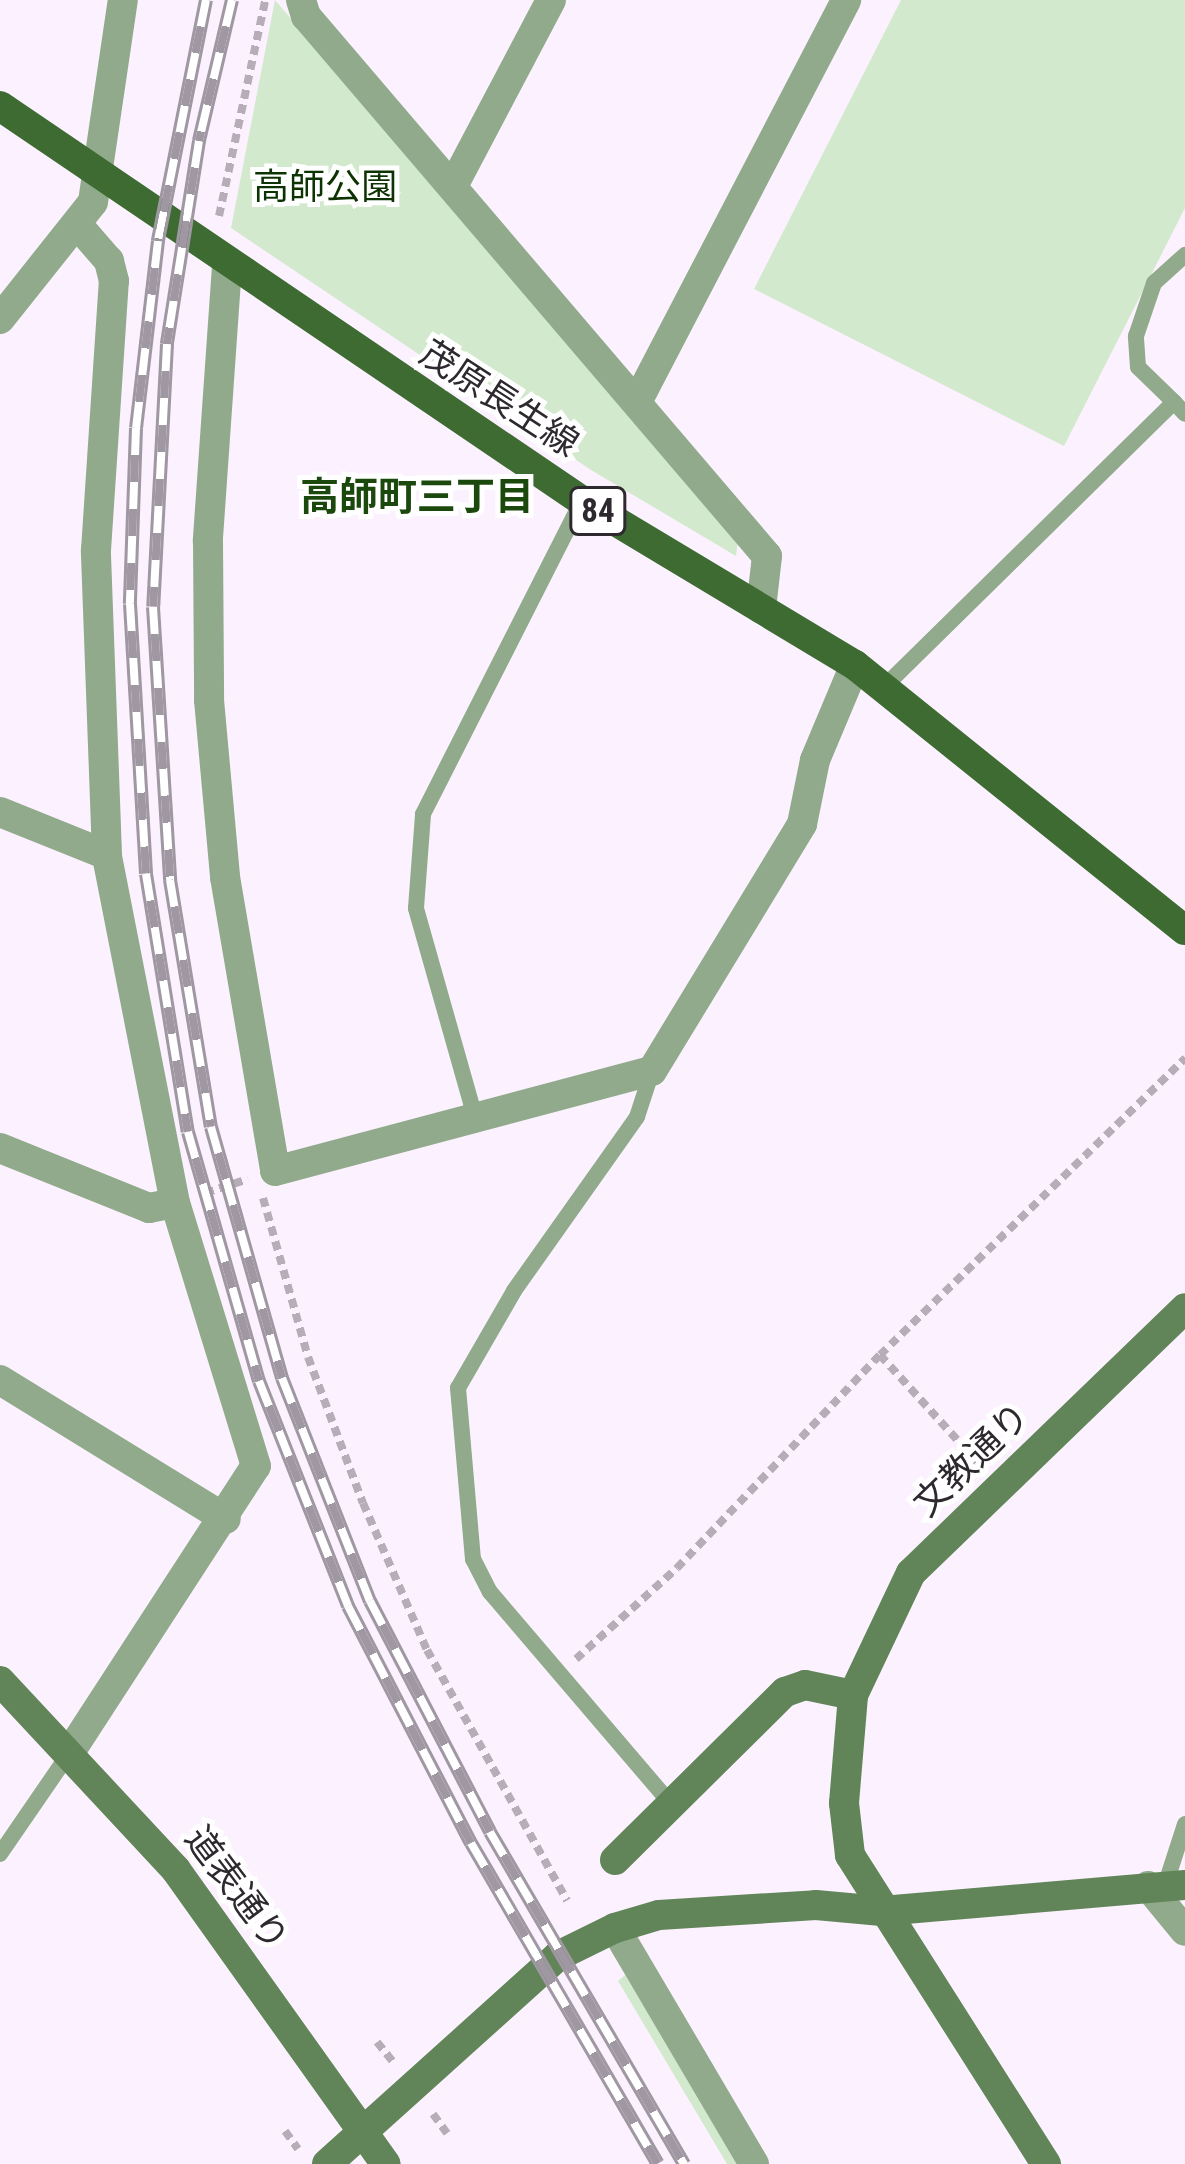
<!DOCTYPE html>
<html>
<head>
<meta charset="utf-8">
<style>
	body { margin:0 }
	#map { position:relative; width:1185px; height:2164px; overflow:hidden; background:#fcf2ff; font-family:"Roboto Condensed","Noto Sans JP",sans-serif }
	div>[style] { position:absolute }
	[style*='--x'] { left:calc(var(--x)*1px); top:calc(var(--y)*1px); width:calc(var(--w)*1px); rotate:calc(var(--a)*1deg) }
	.green>* { inset:0; background:#d3e9cd }
	.path>* { height:8px; margin-top:-4px; transform-origin:0; background:repeating-linear-gradient(90deg,#b6adb8 0 9px,transparent 0 15px) }
	.lane>* { height:16px; margin:-8px; padding:0 8px; transform-origin:8px; border-radius:8px; background:#91aa8b }
	.street>* { height:30px; margin:-15px; padding:0 15px; transform-origin:15px; border-radius:15px; background:#91aa8b }
	.secondary>* { height:30px; margin:-15px; padding:0 15px; transform-origin:15px; border-radius:15px; background:#618558 }
	.primary>* { height:30px; margin:-15px; padding:0 15px; transform-origin:15px; border-radius:15px; background:#3d6b32 }
	.rail>* { height:14px; margin-top:-7px; transform-origin:0; background:repeating-linear-gradient(90deg,#fff 0 27px,#9f97a1 0 54px); box-sizing:border-box; border-block:3px solid #9f97a1 }
	span { translate:-50% -50%; white-space:nowrap; text-align:center; line-height:1.15; -webkit-text-stroke:10px #fff; paint-order:stroke }
	.shield-label span { padding:3px 9px; background:#fff; border:3px solid; border-radius:9px; -webkit-text-stroke-width:0 }
	.shield-label { font-size:33px; color:#2e292f; font-weight:700 }
	.park-label { font-size:36px; color:#0c3301 }
	.street-label { font-size:36px; color:#2e292f }
	.neighbourhood-label { font-size:39px; color:#1b480d; font-weight:700 }
</style>
</head>
<body>
<div id="map">
	<div class="green">
		<i style="clip-path:polygon(275px 0,738px 540px,736px 556px,591px 470px,231px 228px)"></i>
		<i style="clip-path:polygon(901px 0,1185px 0,1185px 208px,1064px 446px,754px 289px)"></i>
		<i style="clip-path:polygon(625px 1975px,741px 2164px,727px 2164px,618px 1981px)"></i>
	</div>
	<div class="path">
		<i style="--x:219;--y:216;--w:220;--a:-77.9"></i>
		<i style="--x:205;--y:1193;--w:45;--a:-18"></i>
		<i style="--x:263;--y:1198;--w:165;--a:74.2"></i>
		<i style="--x:308;--y:1357;--w:156;--a:69.4"></i>
		<i style="--x:363;--y:1503;--w:160;--a:66.5"></i>
		<i style="--x:427;--y:1650;--w:287;--a:60.8"></i>
		<i style="--x:880;--y:1355;--w:149;--a:47.7"></i>
		<i style="--x:576;--y:1659;--w:136;--a:-42"></i>
		<i style="--x:677;--y:1568;--w:294;--a:-46.4"></i>
		<i style="--x:880;--y:1355;--w:426;--a:-44.2"></i>
		<i style="--x:377;--y:2042;--w:28;--a:51"></i>
		<i style="--x:433;--y:2114;--w:24;--a:54"></i>
		<i style="--x:285;--y:2131;--w:22;--a:54"></i>
	</div>
	<div class="lane">
		<i style="--x:1174;--y:402;--w:50;--a:-135.8"></i>
		<i style="--x:1138;--y:367;--w:31;--a:-94"></i>
		<i style="--x:1136;--y:336;--w:56;--a:-71.2"></i>
		<i style="--x:1154;--y:283;--w:42;--a:-42.1"></i>
		<i style="--x:885;--y:686;--w:405;--a:-44.5"></i>
		<i style="--x:1174;--y:402;--w:16;--a:47"></i>
		<i style="--x:652;--y:1071;--w:48;--a:108.1"></i>
		<i style="--x:637;--y:1117;--w:213;--a:125.3"></i>
		<i style="--x:514;--y:1291;--w:112;--a:120"></i>
		<i style="--x:458;--y:1388;--w:172;--a:85"></i>
		<i style="--x:473;--y:1559;--w:37;--a:63"></i>
		<i style="--x:490;--y:1592;--w:279;--a:49.5"></i>
		<i style="--x:475;--y:1117;--w:217;--a:-105.8"></i>
		<i style="--x:416;--y:908;--w:94;--a:-85.7"></i>
		<i style="--x:423;--y:814;--w:351;--a:-63.1"></i>
		<i style="--x:0;--y:1854;--w:124;--a:-55.5"></i>
		<i style="--x:1165;--y:1886;--w:65;--a:-72.1"></i>
	</div>
	<div class="street">
		<i style="--x:301;--y:0;--w:17;--a:73"></i>
		<i style="--x:306;--y:16;--w:710;--a:49.51"></i>
		<i style="--x:767;--y:556;--w:53;--a:96.5"></i>
		<i style="--x:453;--y:186;--w:210;--a:-62.2"></i>
		<i style="--x:227;--y:266;--w:276;--a:94"></i>
		<i style="--x:208;--y:541;--w:159;--a:89.6"></i>
		<i style="--x:209;--y:700;--w:178;--a:84.8"></i>
		<i style="--x:225;--y:877;--w:298;--a:80.3"></i>
		<i style="--x:275;--y:1171;--w:390;--a:-14.9"></i>
		<i style="--x:652;--y:1071;--w:289;--a:-58.7"></i>
		<i style="--x:802;--y:824;--w:65;--a:-78.5"></i>
		<i style="--x:815;--y:760;--w:103;--a:-67.2"></i>
		<i style="--x:0;--y:319;--w:149;--a:-51.5"></i>
		<i style="--x:93;--y:202;--w:204;--a:-81.6"></i>
		<i style="--x:638;--y:400;--w:451;--a:-62.5"></i>
		<i style="--x:0;--y:812;--w:115;--a:21.9"></i>
		<i style="--x:0;--y:1148;--w:161;--a:21.9"></i>
		<i style="--x:149;--y:1208;--w:26;--a:-11"></i>
		<i style="--x:0;--y:1380;--w:265;--a:31.6"></i>
		<i style="--x:70;--y:1752;--w:341;--a:-57"></i>
		<i style="--x:256;--y:1466;--w:275;--a:-107.1"></i>
		<i style="--x:175;--y:1203;--w:355;--a:-101.1"></i>
		<i style="--x:107;--y:855;--w:305;--a:-92.1"></i>
		<i style="--x:96;--y:550;--w:270;--a:-86.2"></i>
		<i style="--x:114;--y:281;--w:21;--a:-104"></i>
		<i style="--x:109;--y:261;--w:49;--a:-130.9"></i>
		<i style="--x:1148;--y:1886;--w:58;--a:50.6"></i>
		<i style="--x:615;--y:1928;--w:274;--a:59.5"></i>
	</div>
	<div class="secondary">
		<i style="--x:0;--y:1681;--w:258;--a:47"></i>
		<i style="--x:176;--y:1870;--w:361;--a:54.5"></i>
		<i style="--x:615;--y:1860;--w:239;--a:-44.7"></i>
		<i style="--x:785;--y:1692;--w:21;--a:-19"></i>
		<i style="--x:805;--y:1685;--w:49;--a:11.8"></i>
		<i style="--x:327;--y:2164;--w:311;--a:-42"></i>
		<i style="--x:558;--y:1956;--w:64;--a:-26.2"></i>
		<i style="--x:615;--y:1928;--w:46;--a:-16.5"></i>
		<i style="--x:659;--y:1915;--w:157;--a:-3.6"></i>
		<i style="--x:816;--y:1905;--w:66;--a:5.2"></i>
		<i style="--x:882;--y:1911;--w:304;--a:-4.9"></i>
		<i style="--x:1046;--y:2164;--w:366;--a:-122.4"></i>
		<i style="--x:850;--y:1855;--w:52;--a:-96.6"></i>
		<i style="--x:844;--y:1803;--w:108;--a:-85.2"></i>
		<i style="--x:853;--y:1695;--w:135;--a:-64.6"></i>
		<i style="--x:911;--y:1573;--w:381;--a:-44"></i>
	</div>
	<div class="primary">
		<i style="--x:0;--y:106;--w:703;--a:34.16"></i>
		<i style="--x:582;--y:501;--w:318;--a:31"></i>
		<i style="--x:855;--y:665;--w:423;--a:38.8"></i>
	</div>
	<div class="rail">
		<i style="--x:206;--y:0;--w:246;--a:101.3"></i>
		<i style="--x:158;--y:241;--w:188;--a:96.7"></i>
		<i style="--x:136;--y:428;--w:176;--a:92"></i>
		<i style="--x:130;--y:604;--w:270;--a:86.6"></i>
		<i style="--x:146;--y:874;--w:261;--a:80.8"></i>
		<i style="--x:188;--y:1132;--w:259;--a:74.1"></i>
		<i style="--x:259;--y:1381;--w:242;--a:68.4"></i>
		<i style="--x:348;--y:1606;--w:267;--a:62.6"></i>
		<i style="--x:471;--y:1843;--w:371;--a:59.8"></i>
		<i style="--x:232;--y:0;--w:145;--a:103.2"></i>
		<i style="--x:199;--y:141;--w:206;--a:99"></i>
		<i style="--x:167;--y:344;--w:263;--a:93"></i>
		<i style="--x:153;--y:607;--w:274;--a:86.4"></i>
		<i style="--x:170;--y:880;--w:250;--a:80.6"></i>
		<i style="--x:211;--y:1127;--w:261;--a:74.2"></i>
		<i style="--x:282;--y:1378;--w:240;--a:68.5"></i>
		<i style="--x:370;--y:1601;--w:260;--a:62.5"></i>
		<i style="--x:490;--y:1832;--w:385;--a:59.7"></i>
	</div>
	<div class="shield-label">
		<span style="left:598px;top:511px">84</span>
	</div>
	<div class="park-label">
		<span style="left:325px;top:188px">高師公園</span>
	</div>
	<div class="street-label">
		<span style="left:499px;top:399px;rotate:33deg">茂原長生線</span>
		<span style="left:972px;top:1460px;rotate:-44deg">文教通り</span>
		<span style="left:236px;top:1889px;rotate:53deg">道表通り</span>
	</div>
	<div class="neighbourhood-label">
		<span style="left:417px;top:497px">高師町三丁目</span>
	</div>
</div>
</body>
</html>
